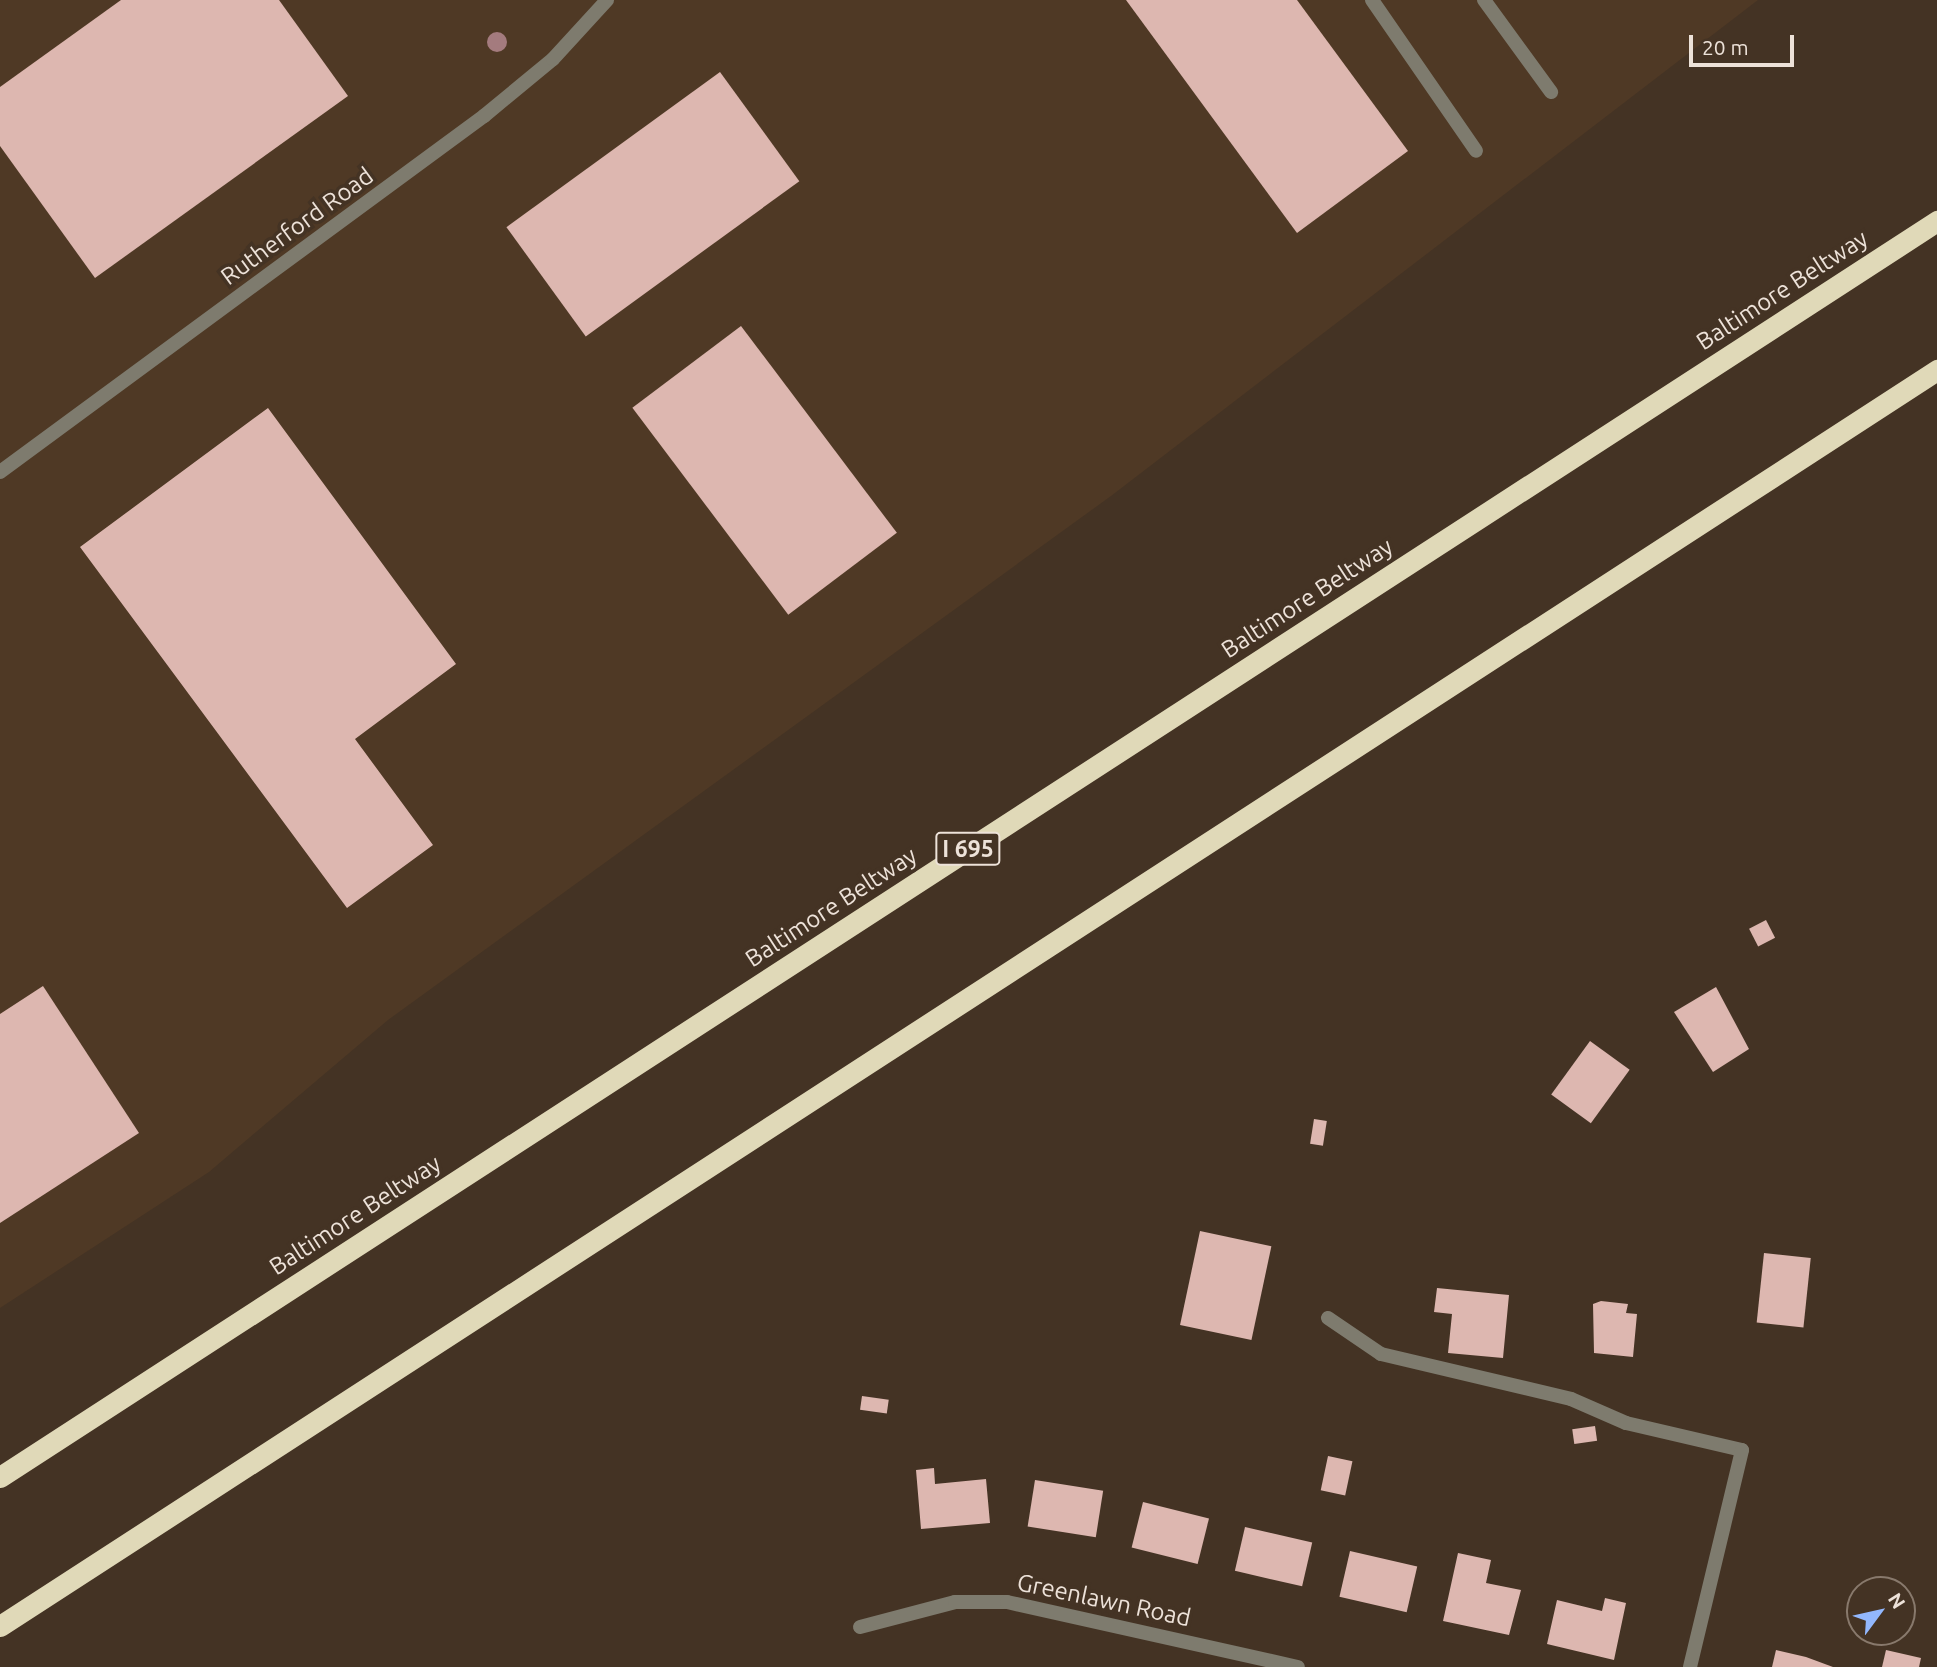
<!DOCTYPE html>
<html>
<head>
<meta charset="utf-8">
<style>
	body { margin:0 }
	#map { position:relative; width:1937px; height:1667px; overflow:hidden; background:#443324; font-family:Ubuntu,sans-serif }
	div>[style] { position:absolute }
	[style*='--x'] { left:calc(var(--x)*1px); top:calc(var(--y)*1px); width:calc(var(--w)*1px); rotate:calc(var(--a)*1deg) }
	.built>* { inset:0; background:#4f3925 }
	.building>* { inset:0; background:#ddb7b0; transform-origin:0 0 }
	.lane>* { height:14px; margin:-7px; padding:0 7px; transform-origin:7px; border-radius:7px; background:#7e7b6e }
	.street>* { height:14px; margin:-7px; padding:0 7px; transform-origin:7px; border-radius:7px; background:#7e7b6e }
	.highway>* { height:21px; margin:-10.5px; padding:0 10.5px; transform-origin:10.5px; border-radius:10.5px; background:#e0d9b8 }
	.trees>* { width:20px; height:20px; margin:-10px; border-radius:50%; background:#a47b7e }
	span { translate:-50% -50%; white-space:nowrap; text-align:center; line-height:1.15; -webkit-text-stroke:7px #443324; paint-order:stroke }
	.shield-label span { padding:2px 5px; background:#443324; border:2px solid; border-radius:5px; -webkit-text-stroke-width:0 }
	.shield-label { font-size:23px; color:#ede2d9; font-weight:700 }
	.street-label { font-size:24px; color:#ede2d9 }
	.north { position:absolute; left:1846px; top:1576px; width:70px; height:70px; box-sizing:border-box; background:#443324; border:2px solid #88796c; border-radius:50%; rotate:57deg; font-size:19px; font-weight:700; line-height:28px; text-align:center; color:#ede2d9 }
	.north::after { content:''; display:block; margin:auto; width:24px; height:32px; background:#92b7fd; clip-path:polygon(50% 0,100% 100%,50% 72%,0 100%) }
	.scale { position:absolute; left:1689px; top:35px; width:105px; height:32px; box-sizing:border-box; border:4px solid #ede2d9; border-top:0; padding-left:9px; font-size:21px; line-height:24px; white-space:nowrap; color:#ede2d9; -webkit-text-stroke:5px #443324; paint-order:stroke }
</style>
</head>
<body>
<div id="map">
	<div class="built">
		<i style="clip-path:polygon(0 0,1758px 0,1111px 496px,388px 1020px,209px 1172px,0 1308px)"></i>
	</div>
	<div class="building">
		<i style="clip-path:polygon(121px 0,279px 0,348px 96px,95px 278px,0 146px,0 87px)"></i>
		<i style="clip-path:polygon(1126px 0,1297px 0,1408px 151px,1297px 233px)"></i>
		<i style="left:720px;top:72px;width:135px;height:264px;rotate:54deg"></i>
		<i style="left:741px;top:326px;width:259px;height:136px;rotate:53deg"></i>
		<i style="clip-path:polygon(268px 408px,456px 664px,355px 739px,433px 845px,347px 908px,80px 547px)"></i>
		<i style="left:1766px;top:920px;width:20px;height:19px;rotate:63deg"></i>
		<i style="clip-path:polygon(43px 986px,139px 1133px,0 1223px,0 1014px)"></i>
		<i style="clip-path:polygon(1716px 987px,1749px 1049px,1713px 1072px,1674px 1012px)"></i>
		<i style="left:1590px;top:1041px;width:49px;height:66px;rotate:36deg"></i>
		<i style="left:1314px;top:1119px;width:13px;height:25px;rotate:9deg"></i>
		<i style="left:1200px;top:1231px;width:73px;height:96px;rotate:12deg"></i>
		<i style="left:1764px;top:1253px;width:47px;height:70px;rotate:6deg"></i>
		<i style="clip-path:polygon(1437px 1288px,1509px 1295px,1503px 1358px,1448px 1353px,1452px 1314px,1434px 1312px)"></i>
		<i style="clip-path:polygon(1601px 1301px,1628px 1304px,1626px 1313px,1637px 1314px,1633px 1357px,1594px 1353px,1593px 1304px)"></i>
		<i style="left:862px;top:1396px;width:27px;height:14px;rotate:8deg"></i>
		<i style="left:1595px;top:1426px;width:15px;height:23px;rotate:82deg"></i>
		<i style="left:1328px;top:1456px;width:25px;height:35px;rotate:12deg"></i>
		<i style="clip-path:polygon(934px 1468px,935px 1484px,986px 1479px,990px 1523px,921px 1529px,916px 1470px)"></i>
		<i style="left:1035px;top:1480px;width:69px;height:47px;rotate:9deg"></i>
		<i style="left:1143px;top:1502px;width:68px;height:47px;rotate:14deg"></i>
		<i style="left:1245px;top:1527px;width:69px;height:45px;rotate:13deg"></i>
		<i style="left:1350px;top:1551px;width:69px;height:47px;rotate:13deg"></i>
		<i style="clip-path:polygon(1458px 1553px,1491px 1560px,1486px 1583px,1521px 1590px,1509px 1635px,1443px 1621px)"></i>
		<i style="clip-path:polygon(1605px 1598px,1626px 1603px,1614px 1660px,1547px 1644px,1557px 1600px,1602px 1611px)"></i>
		<i style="clip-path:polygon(1776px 1650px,1806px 1657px,1833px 1667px,1772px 1667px)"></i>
		<i style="clip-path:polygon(1886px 1650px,1921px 1658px,1919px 1667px,1882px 1667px)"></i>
	</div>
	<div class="lane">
		<i style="--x:1372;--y:0;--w:183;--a:55.4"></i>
		<i style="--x:1484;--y:0;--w:114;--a:53.9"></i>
		<i style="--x:1328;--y:1318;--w:64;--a:34.2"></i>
		<i style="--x:1381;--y:1354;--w:195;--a:13.3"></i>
		<i style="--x:1571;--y:1399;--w:60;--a:23.6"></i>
		<i style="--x:1626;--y:1423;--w:119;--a:13.1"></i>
	</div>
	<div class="street">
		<i style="--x:0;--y:472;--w:601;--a:-36.34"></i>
		<i style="--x:484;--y:116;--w:89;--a:-39.6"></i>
		<i style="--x:553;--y:59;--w:80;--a:-47.5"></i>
		<i style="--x:860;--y:1627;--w:98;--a:-14.7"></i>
		<i style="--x:955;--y:1602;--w:52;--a:0"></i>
		<i style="--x:1007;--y:1602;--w:298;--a:12.6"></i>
		<i style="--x:1690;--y:1667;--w:223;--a:-76.5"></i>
	</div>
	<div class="highway">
		<i style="--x:0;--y:1477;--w:2309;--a:-32.96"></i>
		<i style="--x:0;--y:1626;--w:2309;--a:-32.96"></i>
	</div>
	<div class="trees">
		<i style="left:497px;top:42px"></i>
	</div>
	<div class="shield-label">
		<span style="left:968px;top:849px">I 695</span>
	</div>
	<div class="street-label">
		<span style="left:297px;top:226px;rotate:-36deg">Rutherford Road</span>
		<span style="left:1782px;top:290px;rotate:-33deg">Baltimore Beltway</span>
		<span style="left:1307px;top:598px;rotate:-33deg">Baltimore Beltway</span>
		<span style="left:831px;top:907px;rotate:-33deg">Baltimore Beltway</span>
		<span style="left:355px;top:1215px;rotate:-33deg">Baltimore Beltway</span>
		<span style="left:1104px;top:1600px;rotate:12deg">Greenlawn Road</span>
	</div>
	<div class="north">N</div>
	<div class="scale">20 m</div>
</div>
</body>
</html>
